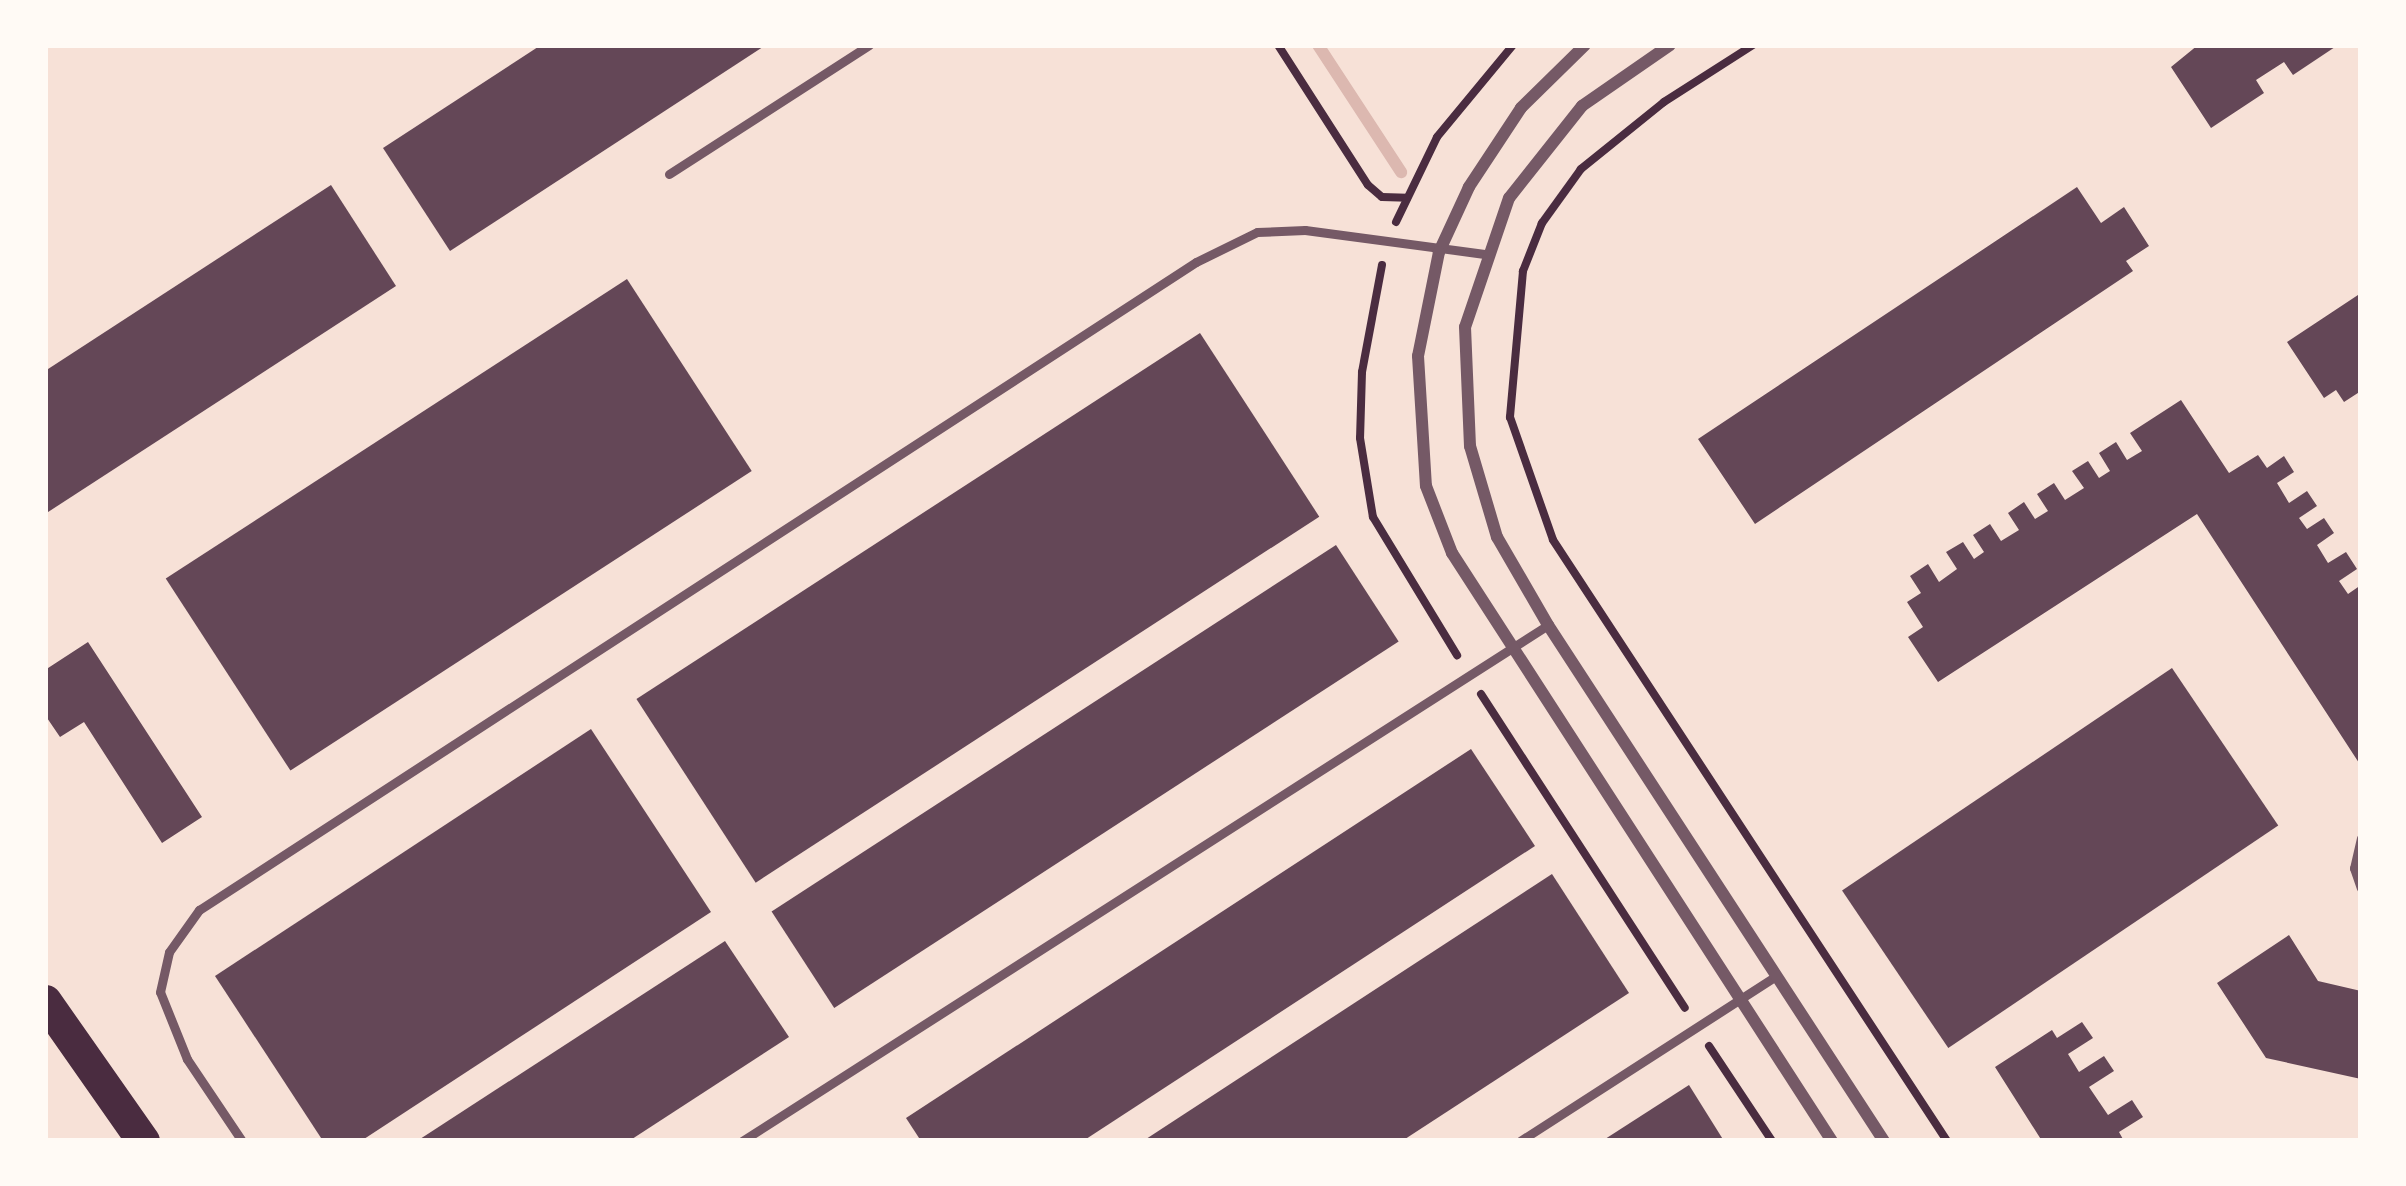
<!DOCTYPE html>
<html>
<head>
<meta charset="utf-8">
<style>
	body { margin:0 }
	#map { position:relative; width:2406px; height:1186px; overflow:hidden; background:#f7e1d7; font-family:"Work Sans",sans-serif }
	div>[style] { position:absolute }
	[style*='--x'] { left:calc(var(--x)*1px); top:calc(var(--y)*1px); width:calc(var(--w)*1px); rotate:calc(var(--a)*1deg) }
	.stream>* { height:12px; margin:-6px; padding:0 6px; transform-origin:6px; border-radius:6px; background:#dcb8b0 }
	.building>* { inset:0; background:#644757; transform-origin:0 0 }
	.path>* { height:8px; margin:-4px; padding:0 4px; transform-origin:4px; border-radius:4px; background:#4a2c40 }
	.service>* { height:9px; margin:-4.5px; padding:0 4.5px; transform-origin:4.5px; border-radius:4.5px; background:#755966 }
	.minor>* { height:12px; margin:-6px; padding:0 6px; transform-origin:6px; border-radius:6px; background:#755966 }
	.motorway>* { height:33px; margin:-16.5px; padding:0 16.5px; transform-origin:16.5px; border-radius:16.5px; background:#4a2c40 }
	span { translate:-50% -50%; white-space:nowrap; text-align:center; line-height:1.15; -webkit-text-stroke:10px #fffaf5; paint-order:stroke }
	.frame { position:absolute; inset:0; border:48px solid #fffaf5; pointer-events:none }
</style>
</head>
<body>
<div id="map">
	<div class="stream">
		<i style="--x:1318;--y:45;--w:152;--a:56.8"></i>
	</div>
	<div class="building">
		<i style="clip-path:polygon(541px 45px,766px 45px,450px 251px,383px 148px)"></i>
		<i style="clip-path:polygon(2198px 45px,2338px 45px,2293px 75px,2284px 62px,2256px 80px,2264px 93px,2211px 128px,2171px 67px)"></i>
		<i style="clip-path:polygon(331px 185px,396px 286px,45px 514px,45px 371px)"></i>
		<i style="clip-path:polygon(2077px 187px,2101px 223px,2124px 207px,2149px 246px,2126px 261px,2133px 271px,1755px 524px,1698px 439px)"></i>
		<i style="left:627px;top:279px;width:229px;height:550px;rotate:57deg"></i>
		<i style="clip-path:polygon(2361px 293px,2361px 391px,2344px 402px,2336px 390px,2324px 398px,2287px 342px)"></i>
		<i style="left:1200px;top:333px;width:219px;height:672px;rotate:57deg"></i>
		<i style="clip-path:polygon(2181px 400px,2229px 473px,2258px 455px,2267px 468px,2284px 456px,2294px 472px,2277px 483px,2289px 503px,2307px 491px,2317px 506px,2299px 518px,2307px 529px,2324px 518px,2334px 533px,2317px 545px,2328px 563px,2346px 552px,2357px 569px,2339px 581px,2348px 594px,2361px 585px,2361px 766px,2197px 514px,1938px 682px,1908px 637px,1923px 627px,1907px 602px,1921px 593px,1910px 576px,1928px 564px,1939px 582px,1957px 569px,1946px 552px,1963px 542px,1974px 559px,1984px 552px,1973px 535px,1990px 524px,2001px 541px,2019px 530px,2008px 513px,2024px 502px,2035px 519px,2048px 511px,2037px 494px,2054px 483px,2065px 500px,2084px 488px,2072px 471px,2088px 461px,2099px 478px,2110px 471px,2099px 453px,2116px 442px,2127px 460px,2142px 451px,2130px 433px)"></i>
		<i style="left:1336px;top:545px;width:115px;height:673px;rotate:57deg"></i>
		<i style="clip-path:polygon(88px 642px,202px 817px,162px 843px,84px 722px,60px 737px,45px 715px,45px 670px)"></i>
		<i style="left:2172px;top:668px;width:190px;height:398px;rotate:56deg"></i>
		<i style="clip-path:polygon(591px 729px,711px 912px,361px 1141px,323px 1141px,215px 976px)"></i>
		<i style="clip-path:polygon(1471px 749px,1535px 846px,1083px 1141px,921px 1141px,906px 1118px)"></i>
		<i style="clip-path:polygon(1552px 874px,1629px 993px,1402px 1141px,1143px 1141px)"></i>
		<i style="clip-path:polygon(2289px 935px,2318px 981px,2361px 991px,2361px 1079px,2266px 1058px,2217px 983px)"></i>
		<i style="clip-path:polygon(725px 941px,789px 1037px,629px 1141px,417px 1141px)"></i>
		<i style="clip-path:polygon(2082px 1022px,2093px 1038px,2068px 1054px,2079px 1072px,2104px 1056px,2114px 1071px,2089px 1087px,2108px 1115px,2132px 1100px,2143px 1117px,2119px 1132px,2124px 1141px,2042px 1141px,1995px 1067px,2052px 1030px,2057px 1038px)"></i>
		<i style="clip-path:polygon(1689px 1085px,1724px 1141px,1602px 1141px)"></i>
	</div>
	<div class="path">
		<i style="--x:1278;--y:45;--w:166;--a:57.3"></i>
		<i style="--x:1368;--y:185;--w:18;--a:41"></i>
		<i style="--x:1382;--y:197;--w:25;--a:2"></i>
		<i style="--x:1753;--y:45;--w:106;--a:147.4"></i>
		<i style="--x:1664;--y:102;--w:107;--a:141.1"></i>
		<i style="--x:1581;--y:169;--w:67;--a:125.8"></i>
		<i style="--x:1542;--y:223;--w:52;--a:111.6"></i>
		<i style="--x:1523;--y:271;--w:147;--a:95.1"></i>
		<i style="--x:1510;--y:417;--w:130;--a:70.7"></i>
		<i style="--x:1553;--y:540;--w:719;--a:56.75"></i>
		<i style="--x:1396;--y:222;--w:94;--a:-64.2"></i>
		<i style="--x:1437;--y:137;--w:119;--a:-50.4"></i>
		<i style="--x:1382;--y:265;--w:109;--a:100.6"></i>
		<i style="--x:1362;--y:372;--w:66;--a:91.7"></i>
		<i style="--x:1360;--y:438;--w:80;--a:80.7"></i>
		<i style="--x:1373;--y:517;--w:162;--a:58.7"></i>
		<i style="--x:1481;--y:694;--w:374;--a:57"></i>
		<i style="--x:1709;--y:1046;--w:114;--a:56.4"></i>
	</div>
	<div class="service">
		<i style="--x:669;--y:174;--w:238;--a:-32.8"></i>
		<i style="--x:2361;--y:838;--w:31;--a:103"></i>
		<i style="--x:2354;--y:868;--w:21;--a:71"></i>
		<i style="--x:242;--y:1141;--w:99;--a:-123.9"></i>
		<i style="--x:187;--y:1059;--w:72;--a:-111.9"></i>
		<i style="--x:160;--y:992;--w:41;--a:-77.3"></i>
		<i style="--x:169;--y:952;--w:52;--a:-54.5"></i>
		<i style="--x:199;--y:910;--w:1189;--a:-33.02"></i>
		<i style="--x:1196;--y:262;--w:68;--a:-26.2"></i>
		<i style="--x:1257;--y:232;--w:48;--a:-2.4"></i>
		<i style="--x:1305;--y:230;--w:181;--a:7.6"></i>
		<i style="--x:742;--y:1141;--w:957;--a:-32.63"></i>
		<i style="--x:1520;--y:1141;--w:305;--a:-32.8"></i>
	</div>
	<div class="minor">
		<i style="--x:1585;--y:45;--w:90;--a:135.5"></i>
		<i style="--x:1521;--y:108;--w:95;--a:123.4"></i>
		<i style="--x:1469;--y:187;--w:72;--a:114.8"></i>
		<i style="--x:1439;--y:252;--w:106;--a:101.4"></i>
		<i style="--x:1418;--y:356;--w:130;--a:86.5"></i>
		<i style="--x:1426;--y:486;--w:72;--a:68.8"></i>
		<i style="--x:1452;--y:553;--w:700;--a:57.13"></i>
		<i style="--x:1670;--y:45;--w:107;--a:145.3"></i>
		<i style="--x:1582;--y:106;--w:117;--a:128.4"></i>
		<i style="--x:1509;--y:198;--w:136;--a:108.8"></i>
		<i style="--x:1465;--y:327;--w:119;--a:87.6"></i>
		<i style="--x:1470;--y:446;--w:95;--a:73.5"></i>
		<i style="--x:1497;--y:537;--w:102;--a:59.9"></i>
		<i style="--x:1548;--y:625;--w:616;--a:56.93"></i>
	</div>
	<div class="motorway">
		<i style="--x:45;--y:1001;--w:171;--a:55"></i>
	</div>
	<div class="frame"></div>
</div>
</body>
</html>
